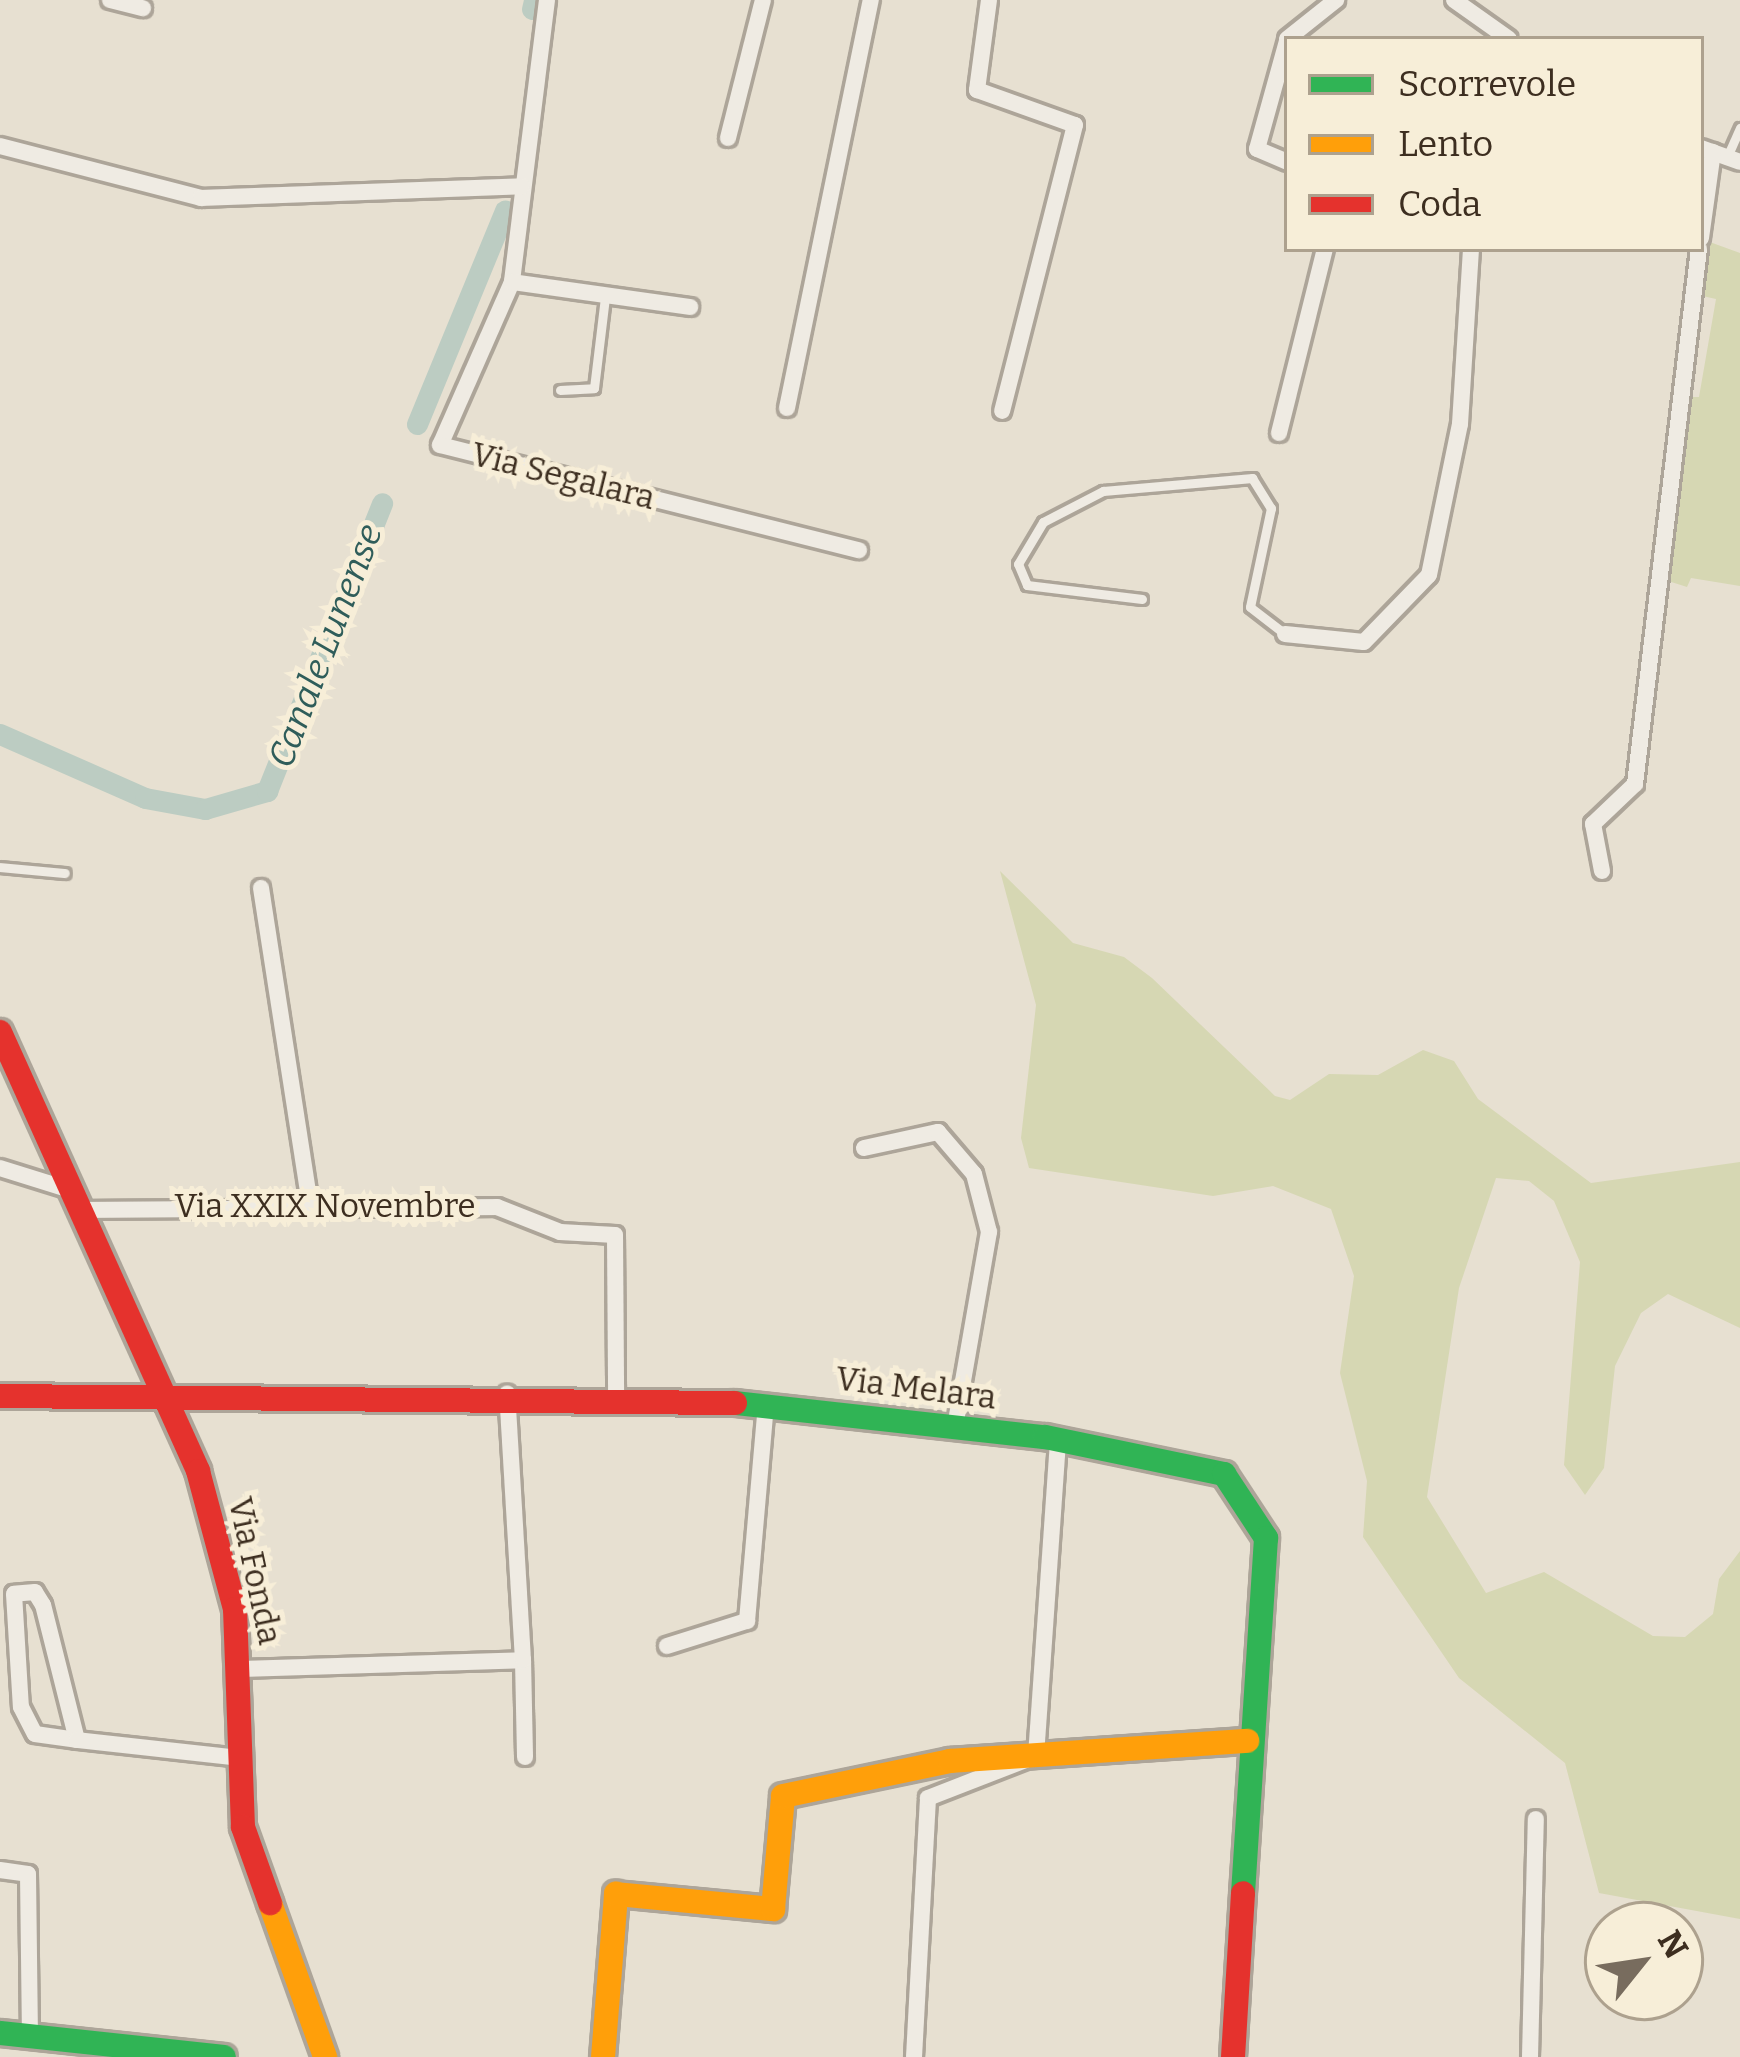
<!DOCTYPE html>
<html>
<head>
<meta charset="utf-8">
<style>
	body { margin:0 }
	#map { position:relative; width:1740px; height:2057px; overflow:hidden; background:#e7e0d1; font-family:Bitter,serif }
	div>[style] { position:absolute }
	[style*='--x'] { left:calc(var(--x)*1px); top:calc(var(--y)*1px); width:calc(var(--w)*1px); rotate:calc(var(--a)*1deg) }
	.green>* { inset:0; background:#d6d7b3 }
	.canal>* { height:21px; margin:-10.5px; padding:0 10.5px; transform-origin:10.5px; border-radius:10.5px; background:#bcccc2 }
	.roads { filter:drop-shadow(3px 0 #ada599) drop-shadow(-3px 0 #ada599) drop-shadow(0 3px #ada599) drop-shadow(0 -3px #ada599) }
	.lane>* { height:9px; margin:-4.5px; padding:0 4.5px; transform-origin:4.5px; border-radius:4.5px; background:#efebe3 }
	.street>* { height:16px; margin:-8px; padding:0 8px; transform-origin:8px; border-radius:8px; background:#efebe3 }
	.fast>* { height:24px; margin:-12px; padding:0 12px; transform-origin:12px; border-radius:12px; background:#30b455 }
	.slow>* { height:24px; margin:-12px; padding:0 12px; transform-origin:12px; border-radius:12px; background:#ff9f0a }
	.jam>* { height:24px; margin:-12px; padding:0 12px; transform-origin:12px; border-radius:12px; background:#e5322d }
	span { translate:-50% -50%; white-space:nowrap; text-align:center; line-height:1.15; -webkit-text-stroke:10px #f7eed8; paint-order:stroke }
	.street-label { font-size:33px; color:#3d2e20 }
	.water-label { font-size:36px; color:#2f5d5a; font-style:italic }
	.legend { position:absolute; left:1284px; top:36px; width:420px; height:216px; box-sizing:border-box; background:#f7eed8; border:3px solid #ada18e; margin:0; padding:15px 21px; list-style:none; font-size:36px; color:#3d2e20 }
	.legend li { display:flex; align-items:center; gap:24px; height:60px }
	.legend b { width:60px; border:3px solid #ada18e }
	.north { position:absolute; left:1584px; top:1901px; width:120px; height:120px; box-sizing:border-box; background:#f7eed8; border:3px solid #ada18e; border-radius:50%; rotate:60deg; font-size:33px; font-weight:700; line-height:48px; text-align:center; color:#3d2e20 }
	.north::after { content:''; display:block; margin:auto; width:42px; height:54px; background:#786c5e; clip-path:polygon(50% 0,100% 100%,50% 72%,0 100%) }
</style>
</head>
<body>
<div id="map">
	<div class="green">
		<i style="clip-path:polygon(1707px 241px,1740px 253px,1740px 586px,1691px 578px,1687px 587px,1665px 580px,1688px 397px,1699px 397px,1716px 299px,1698px 295px)"></i>
		<i style="clip-path:polygon(1000px 871px,1073px 943px,1124px 957px,1152px 978px,1275px 1096px,1290px 1100px,1329px 1074px,1378px 1075px,1423px 1050px,1454px 1061px,1478px 1099px,1591px 1183px,1740px 1162px,1740px 1328px,1668px 1294px,1641px 1313px,1615px 1366px,1604px 1468px,1585px 1495px,1564px 1465px,1580px 1262px,1554px 1201px,1529px 1181px,1496px 1178px,1459px 1288px,1427px 1497px,1486px 1593px,1544px 1572px,1653px 1636px,1685px 1637px,1713px 1614px,1719px 1579px,1740px 1551px,1740px 1919px,1599px 1893px,1565px 1763px,1459px 1678px,1363px 1537px,1367px 1481px,1340px 1373px,1354px 1276px,1331px 1209px,1273px 1186px,1213px 1196px,1029px 1168px,1021px 1138px,1036px 1005px)"></i>
	</div>
	<div class="canal">
		<i style="--x:532;--y:9;--w:9;--a:-77"></i>
		<i style="--x:417;--y:424;--w:231;--a:-67.6"></i>
		<i style="--x:0;--y:734;--w:158;--a:23.8"></i>
		<i style="--x:145;--y:798;--w:61;--a:10.4"></i>
		<i style="--x:205;--y:809;--w:65;--a:-16.2"></i>
		<i style="--x:267;--y:791;--w:310;--a:-68.2"></i>
	</div>
	<div class="roads">
		<div class="lane">
			<i style="--x:1727;--y:157;--w:32;--a:-66"></i>
			<i style="--x:560;--y:390;--w:34;--a:-3"></i>
			<i style="--x:594;--y:388;--w:92;--a:-83.1"></i>
			<i style="--x:1142;--y:599;--w:116;--a:-173.1"></i>
			<i style="--x:1027;--y:585;--w:23;--a:-113"></i>
			<i style="--x:1018;--y:564;--w:49;--a:-59.2"></i>
			<i style="--x:1043;--y:522;--w:68;--a:-27.3"></i>
			<i style="--x:1103;--y:491;--w:150;--a:-5"></i>
			<i style="--x:1252;--y:478;--w:36;--a:58"></i>
			<i style="--x:1271;--y:508;--w:101;--a:102"></i>
			<i style="--x:1250;--y:607;--w:44;--a:37.6"></i>
			<i style="--x:0;--y:867;--w:65;--a:5.3"></i>
		</div>
		<div class="street">
			<i style="--x:110;--y:0;--w:34;--a:14"></i>
			<i style="--x:547;--y:0;--w:284;--a:97.1"></i>
			<i style="--x:512;--y:282;--w:178;--a:113.8"></i>
			<i style="--x:440;--y:445;--w:432;--a:14.1"></i>
			<i style="--x:989;--y:0;--w:91;--a:97.6"></i>
			<i style="--x:977;--y:90;--w:104;--a:19.7"></i>
			<i style="--x:1075;--y:125;--w:295;--a:104.3"></i>
			<i style="--x:1454;--y:0;--w:67;--a:35.3"></i>
			<i style="--x:1287;--y:39;--w:63;--a:-38.5"></i>
			<i style="--x:1287;--y:41;--w:112;--a:105.5"></i>
			<i style="--x:1257;--y:149;--w:33;--a:23"></i>
			<i style="--x:728;--y:138;--w:142;--a:-75.8"></i>
			<i style="--x:0;--y:146;--w:208;--a:14.5"></i>
			<i style="--x:201;--y:198;--w:321;--a:-2.1"></i>
			<i style="--x:1701;--y:148;--w:41;--a:19.7"></i>
			<i style="--x:1701;--y:238;--w:87;--a:-82.1"></i>
			<i style="--x:512;--y:282;--w:180;--a:8"></i>
			<i style="--x:787;--y:408;--w:417;--a:-78.4"></i>
			<i style="--x:1279;--y:433;--w:190;--a:-76"></i>
			<i style="--x:1285;--y:634;--w:79;--a:5.8"></i>
			<i style="--x:1364;--y:642;--w:93;--a:-45.9"></i>
			<i style="--x:1429;--y:575;--w:154;--a:-78.4"></i>
			<i style="--x:1460;--y:424;--w:175;--a:-86.4"></i>
			<i style="--x:1602;--y:871;--w:48;--a:-100.8"></i>
			<i style="--x:1593;--y:824;--w:58;--a:-43.6"></i>
			<i style="--x:1635;--y:784;--w:539;--a:-83.18"></i>
			<i style="--x:261;--y:888;--w:320;--a:81.2"></i>
			<i style="--x:864;--y:1148;--w:76;--a:-12.2"></i>
			<i style="--x:938;--y:1132;--w:55;--a:49.4"></i>
			<i style="--x:974;--y:1174;--w:60;--a:75.5"></i>
			<i style="--x:989;--y:1232;--w:198;--a:99.9"></i>
			<i style="--x:0;--y:1168;--w:67;--a:17.4"></i>
			<i style="--x:84;--y:1210;--w:413;--a:-0.4"></i>
			<i style="--x:497;--y:1207;--w:68;--a:21.6"></i>
			<i style="--x:560;--y:1232;--w:55;--a:3.1"></i>
			<i style="--x:615;--y:1235;--w:162;--a:89.6"></i>
			<i style="--x:667;--y:1646;--w:84;--a:-17.4"></i>
			<i style="--x:747;--y:1621;--w:217;--a:-85"></i>
			<i style="--x:523;--y:1660;--w:97;--a:88.8"></i>
			<i style="--x:241;--y:1669;--w:282;--a:-1.8"></i>
			<i style="--x:523;--y:1660;--w:267;--a:-93.4"></i>
			<i style="--x:77;--y:1740;--w:139;--a:-104.1"></i>
			<i style="--x:43;--y:1605;--w:15;--a:-122"></i>
			<i style="--x:35;--y:1592;--w:21;--a:175"></i>
			<i style="--x:14;--y:1594;--w:113;--a:86.5"></i>
			<i style="--x:21;--y:1707;--w:30;--a:63"></i>
			<i style="--x:35;--y:1734;--w:42;--a:8.1"></i>
			<i style="--x:77;--y:1740;--w:164;--a:6.3"></i>
			<i style="--x:0;--y:1870;--w:28;--a:8"></i>
			<i style="--x:28;--y:1874;--w:162;--a:89.3"></i>
			<i style="--x:914;--y:2057;--w:259;--a:-86.9"></i>
			<i style="--x:928;--y:1798;--w:116;--a:-21.3"></i>
			<i style="--x:1036;--y:1756;--w:317;--a:-86"></i>
			<i style="--x:1530;--y:2057;--w:238;--a:-88.6"></i>
		</div>
		<div class="fast">
			<i style="--x:735;--y:1403;--w:312;--a:6.3"></i>
			<i style="--x:1045;--y:1437;--w:183;--a:11.7"></i>
			<i style="--x:1224;--y:1474;--w:77;--a:56.7"></i>
			<i style="--x:1266;--y:1538;--w:356;--a:93.7"></i>
			<i style="--x:0;--y:2033;--w:225;--a:6.1"></i>
		</div>
		<div class="slow">
			<i style="--x:270;--y:1903;--w:164;--a:70.3"></i>
			<i style="--x:603;--y:2057;--w:164;--a:-85.4"></i>
			<i style="--x:616;--y:1894;--w:158;--a:5.5"></i>
			<i style="--x:773;--y:1909;--w:113;--a:-84.9"></i>
			<i style="--x:783;--y:1796;--w:171;--a:-11.8"></i>
			<i style="--x:950;--y:1761;--w:298;--a:-3.9"></i>
		</div>
		<div class="jam">
			<i style="--x:0;--y:1032;--w:482;--a:65.7"></i>
			<i style="--x:198;--y:1471;--w:143;--a:75"></i>
			<i style="--x:235;--y:1609;--w:218;--a:87.9"></i>
			<i style="--x:243;--y:1827;--w:81;--a:70.4"></i>
			<i style="--x:0;--y:1396;--w:735;--a:0.55"></i>
			<i style="--x:1233;--y:2057;--w:164;--a:-86.5"></i>
		</div>
	</div>
	<div class="street-label">
		<span style="left:563px;top:477px;rotate:14deg">Via Segalara</span>
		<span style="left:325px;top:1207px">Via XXIX Novembre</span>
		<span style="left:916px;top:1389px;rotate:7deg">Via Melara</span>
		<span style="left:254px;top:1571px;rotate:78deg">Via Fonda</span>
	</div>
	<div class="water-label">
		<span style="left:326px;top:646px;rotate:-69deg">Canale Lunense</span>
	</div>
	<ul class="legend">
	<li><b style="height:15px;background:#30b455"></b>Scorrevole</li>
	<li><b style="height:15px;background:#ff9f0a"></b>Lento</li>
	<li><b style="height:15px;background:#e5322d"></b>Coda</li>
	</ul>
	<div class="north">N</div>
</div>
</body>
</html>
